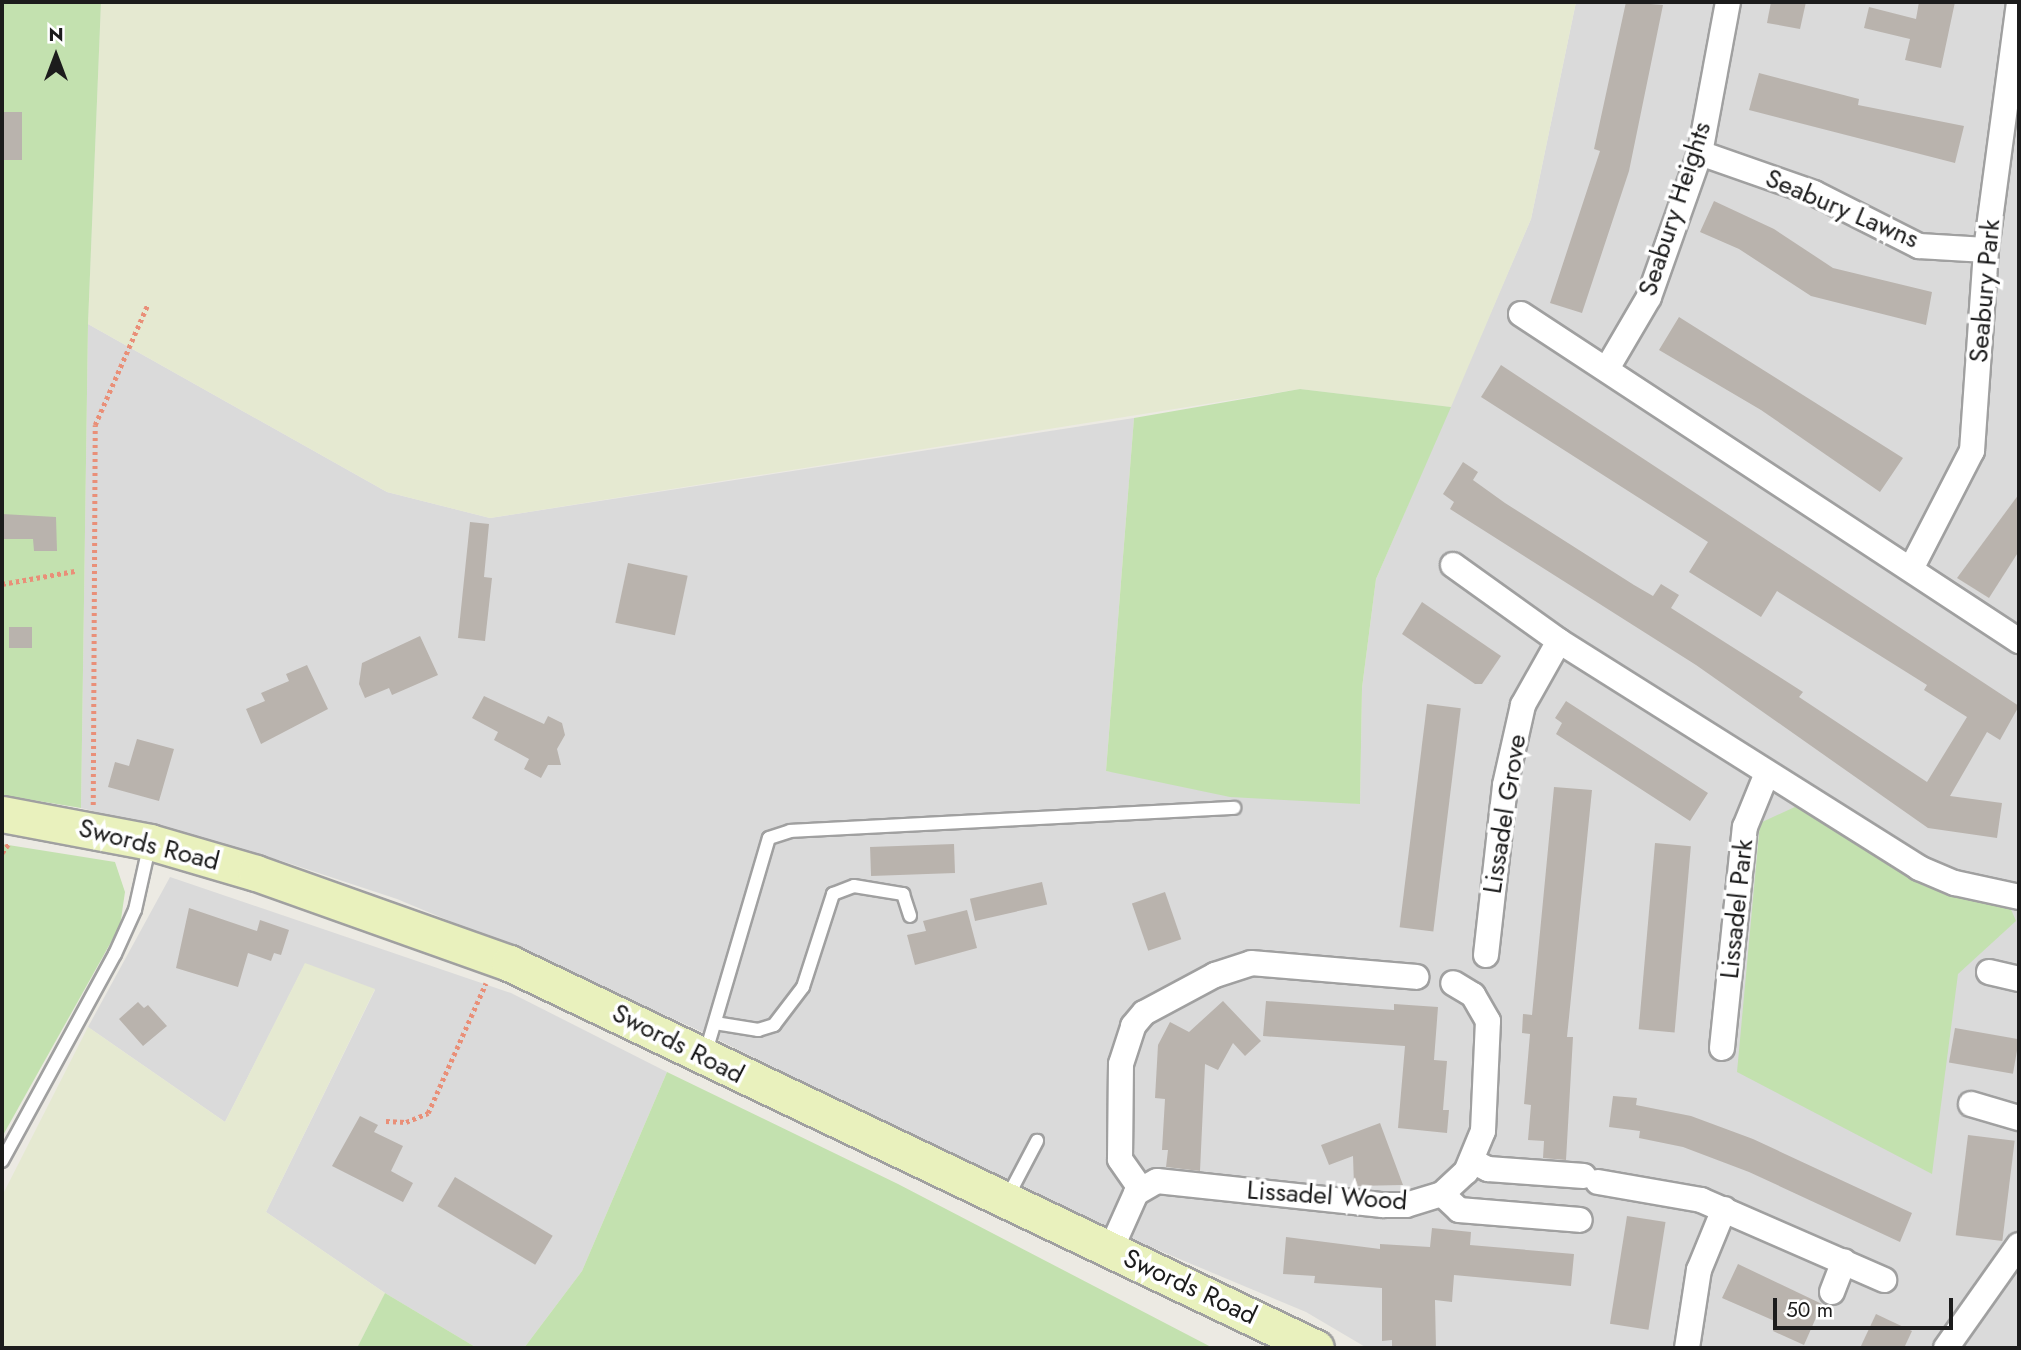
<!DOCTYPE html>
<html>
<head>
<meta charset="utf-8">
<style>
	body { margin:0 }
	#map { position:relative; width:2021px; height:1350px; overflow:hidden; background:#eceae3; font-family:Jost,sans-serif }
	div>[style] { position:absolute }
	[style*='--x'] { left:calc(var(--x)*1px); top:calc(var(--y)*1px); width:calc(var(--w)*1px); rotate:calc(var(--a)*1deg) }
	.residential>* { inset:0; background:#dadada }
	.farmland>* { inset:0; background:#e5e9d1 }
	.grass>* { inset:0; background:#c3e1af }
	.building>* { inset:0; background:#b9b3ad; transform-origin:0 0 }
	.path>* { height:4.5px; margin-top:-2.25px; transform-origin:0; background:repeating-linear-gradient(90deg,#e98f78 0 3.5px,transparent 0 7px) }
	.roads { filter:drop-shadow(2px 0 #a0a0a0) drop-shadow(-2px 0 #a0a0a0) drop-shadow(0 2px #a0a0a0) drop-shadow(0 -2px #a0a0a0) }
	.service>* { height:12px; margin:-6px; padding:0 6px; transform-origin:6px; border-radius:6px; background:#fff }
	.minor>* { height:24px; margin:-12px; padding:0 12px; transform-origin:12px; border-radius:12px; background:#fff }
	.secondary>* { height:35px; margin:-17.5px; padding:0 17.5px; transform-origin:17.5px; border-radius:17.5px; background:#e9f1bd }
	span { translate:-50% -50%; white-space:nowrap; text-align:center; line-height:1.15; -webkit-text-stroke:7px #fff; paint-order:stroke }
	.street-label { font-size:26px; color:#1c1c1c }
	.frame { position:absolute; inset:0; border:4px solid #1c1c1c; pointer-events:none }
	.north { position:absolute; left:21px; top:21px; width:70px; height:70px; -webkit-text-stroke:5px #fff; paint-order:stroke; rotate:0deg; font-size:19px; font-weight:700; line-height:28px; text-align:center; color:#1c1c1c }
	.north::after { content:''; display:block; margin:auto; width:24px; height:32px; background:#1c1c1c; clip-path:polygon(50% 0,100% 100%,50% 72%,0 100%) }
	.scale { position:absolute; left:1773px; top:1298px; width:180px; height:32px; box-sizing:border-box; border:4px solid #1c1c1c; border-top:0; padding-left:9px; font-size:21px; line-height:24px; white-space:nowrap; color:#1c1c1c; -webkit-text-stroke:5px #fff; paint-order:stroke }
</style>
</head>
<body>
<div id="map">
	<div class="residential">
		<i style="clip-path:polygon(1576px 2px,2019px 2px,2019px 1348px,1367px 1348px,1306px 1312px,1065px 1211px,698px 1030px,531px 955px,397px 899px,282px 861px,81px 808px,88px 324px,387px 492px,490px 518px,1134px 418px,1106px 771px,1360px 804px,1362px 688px,1376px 579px,1531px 219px)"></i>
		<i style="clip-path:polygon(170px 877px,511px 993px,667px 1072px,582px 1271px,524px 1348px,477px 1348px,385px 1293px,266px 1212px,375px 990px,305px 964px,225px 1122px,88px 1027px)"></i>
	</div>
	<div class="farmland">
		<i style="clip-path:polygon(101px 2px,1576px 2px,1531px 219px,1451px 407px,1300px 389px,490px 518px,387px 492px,88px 324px)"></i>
		<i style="clip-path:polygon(305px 963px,375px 989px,266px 1212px,385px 1293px,357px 1348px,2px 1348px,2px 1196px,88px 1027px,225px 1122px)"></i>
	</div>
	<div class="grass">
		<i style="clip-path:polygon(2px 2px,101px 2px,88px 324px,81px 808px,2px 795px)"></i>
		<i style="clip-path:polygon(1300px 389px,1451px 407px,1376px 579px,1362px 688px,1360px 804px,1230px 797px,1106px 771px,1134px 418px)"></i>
		<i style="clip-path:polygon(1797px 806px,1924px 886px,2010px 907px,2016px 921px,1958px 974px,1932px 1174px,1737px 1072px,1760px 823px)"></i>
		<i style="clip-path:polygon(2px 844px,115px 862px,125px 892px,120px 926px,2px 1137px)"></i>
		<i style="clip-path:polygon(667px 1072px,898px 1184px,1213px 1348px,524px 1348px,582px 1271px)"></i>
		<i style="clip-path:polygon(385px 1293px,477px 1348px,357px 1348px)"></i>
	</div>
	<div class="building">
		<i style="clip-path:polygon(1626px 2px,1663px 5px,1629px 171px,1582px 313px,1550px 303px,1600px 151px,1594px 149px)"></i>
		<i style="clip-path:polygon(1771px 2px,1806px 2px,1800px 29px,1767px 23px)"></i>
		<i style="clip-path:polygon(1919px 2px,1955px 2px,1941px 68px,1905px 60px,1910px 39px,1864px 28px,1869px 7px,1916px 19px)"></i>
		<i style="clip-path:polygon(1759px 73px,1859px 99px,1858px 105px,1964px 126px,1955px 163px,1749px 110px)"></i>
		<i style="left:2px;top:112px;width:20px;height:48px"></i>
		<i style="clip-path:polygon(1714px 201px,1774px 229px,1833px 268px,1932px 292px,1926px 325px,1811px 296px,1739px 249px,1700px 232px)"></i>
		<i style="clip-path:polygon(1679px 317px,1903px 458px,1880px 492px,1761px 410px,1659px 350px)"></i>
		<i style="clip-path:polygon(1501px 365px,2019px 706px,2000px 740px,1987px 732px,1950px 796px,2002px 803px,1997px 838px,1928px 828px,1696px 665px,1450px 509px,1454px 502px,1443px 494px,1463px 462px,1478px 472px,1473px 480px,1505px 503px,1634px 585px,1653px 596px,1661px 584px,1679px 595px,1671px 608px,1803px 692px,1799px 697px,1927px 782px,1967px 717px,1924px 690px,1927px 685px,1777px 591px,1761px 617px,1689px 572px,1708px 542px,1481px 397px)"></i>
		<i style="clip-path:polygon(2019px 494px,2019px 551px,1989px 598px,1957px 578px)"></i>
		<i style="clip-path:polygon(2px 514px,56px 517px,57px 551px,34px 551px,33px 539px,2px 539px)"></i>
		<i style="clip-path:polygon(470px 522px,489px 524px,484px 577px,492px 578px,485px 641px,458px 638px)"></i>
		<i style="left:628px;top:563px;width:61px;height:61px;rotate:12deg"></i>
		<i style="clip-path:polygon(1422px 602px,1501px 656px,1482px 684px,1475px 684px,1402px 634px)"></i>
		<i style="left:9px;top:627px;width:23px;height:21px"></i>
		<i style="clip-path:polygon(420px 636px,438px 675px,392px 695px,389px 688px,365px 698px,359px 684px,362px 663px)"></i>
		<i style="clip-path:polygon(307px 665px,328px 709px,261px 744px,246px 709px,265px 701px,261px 693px,289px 681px,286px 674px)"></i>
		<i style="clip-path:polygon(484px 696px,544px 724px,548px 716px,562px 723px,565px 735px,557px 749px,561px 765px,548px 765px,541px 778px,524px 769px,529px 759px,494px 740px,498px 732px,472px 718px)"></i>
		<i style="clip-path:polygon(1566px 701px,1708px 793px,1690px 821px,1556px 734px,1562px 723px,1555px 718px)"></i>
		<i style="left:1427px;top:704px;width:34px;height:225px;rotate:7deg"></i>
		<i style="clip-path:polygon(137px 739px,174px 749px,159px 801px,108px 787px,115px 762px,129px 766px)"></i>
		<i style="clip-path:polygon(1554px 787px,1592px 790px,1567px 1037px,1573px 1037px,1566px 1160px,1543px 1158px,1544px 1141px,1528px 1140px,1531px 1105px,1524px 1104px,1530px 1034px,1522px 1033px,1523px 1014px,1532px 1015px)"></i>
		<i style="left:1655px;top:843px;width:36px;height:187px;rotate:5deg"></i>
		<i style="left:954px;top:844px;width:29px;height:84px;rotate:88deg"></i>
		<i style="left:1042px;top:882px;width:23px;height:74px;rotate:77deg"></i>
		<i style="left:1165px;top:892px;width:50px;height:35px;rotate:71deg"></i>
		<i style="clip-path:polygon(189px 908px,257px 931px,260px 920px,289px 930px,281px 955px,274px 953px,271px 961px,248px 953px,238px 987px,176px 968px)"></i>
		<i style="clip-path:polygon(967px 910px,977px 948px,915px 965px,907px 935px,926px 931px,923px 921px)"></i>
		<i style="clip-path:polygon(1223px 1001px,1261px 1041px,1245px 1056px,1233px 1043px,1218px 1070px,1205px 1064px,1200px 1171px,1166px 1167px,1168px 1150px,1162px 1150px,1165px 1099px,1155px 1098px,1158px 1045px,1170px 1022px,1189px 1032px)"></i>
		<i style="clip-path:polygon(1266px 1001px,1394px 1010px,1394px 1004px,1438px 1007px,1434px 1060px,1447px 1061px,1443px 1110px,1449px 1110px,1447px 1133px,1398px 1128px,1405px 1046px,1263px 1036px)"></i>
		<i style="clip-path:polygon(138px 1002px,144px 1008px,148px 1005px,167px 1026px,143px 1046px,119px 1019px)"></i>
		<i style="left:1955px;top:1028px;width:65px;height:35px;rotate:10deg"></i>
		<i style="clip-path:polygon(1613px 1096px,1637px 1098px,1636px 1105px,1691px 1116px,1753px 1139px,1912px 1213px,1900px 1242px,1749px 1172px,1683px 1147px,1639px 1138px,1640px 1131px,1609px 1127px)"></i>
		<i style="clip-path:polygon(360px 1116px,378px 1125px,374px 1132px,403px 1146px,391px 1171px,413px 1183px,403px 1202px,332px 1166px)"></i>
		<i style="clip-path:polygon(1380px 1123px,1403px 1185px,1354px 1186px,1353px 1156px,1329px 1165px,1321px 1145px)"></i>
		<i style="left:1968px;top:1135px;width:47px;height:101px;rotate:7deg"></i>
		<i style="left:455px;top:1177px;width:114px;height:34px;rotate:31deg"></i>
		<i style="left:1627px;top:1216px;width:39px;height:109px;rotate:9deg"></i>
		<i style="clip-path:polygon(1432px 1228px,1471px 1232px,1470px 1245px,1574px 1254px,1571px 1286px,1454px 1275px,1452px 1302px,1435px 1300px,1436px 1348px,1392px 1348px,1392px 1340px,1382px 1341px,1382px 1288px,1314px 1283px,1315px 1276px,1283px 1274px,1286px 1237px,1380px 1249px,1380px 1244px,1430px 1247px)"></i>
		<i style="clip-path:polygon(1738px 1264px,1822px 1304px,1804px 1345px,1773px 1331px,1777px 1322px,1722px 1298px)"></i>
		<i style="clip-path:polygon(1876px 1314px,1912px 1331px,1904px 1348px,1860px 1348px)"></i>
	</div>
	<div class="path">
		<i style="--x:2;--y:584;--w:74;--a:-10.1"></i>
		<i style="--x:93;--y:805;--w:380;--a:-89.7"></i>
		<i style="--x:95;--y:425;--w:130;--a:-66.4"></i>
		<i style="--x:2;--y:853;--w:12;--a:-55"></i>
		<i style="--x:386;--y:1121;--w:20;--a:3"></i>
		<i style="--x:406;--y:1122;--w:24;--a:-22"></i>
		<i style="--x:428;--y:1113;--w:142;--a:-66"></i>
	</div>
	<div class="roads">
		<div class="service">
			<i style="--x:715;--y:1023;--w:44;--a:9.2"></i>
			<i style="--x:758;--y:1030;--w:17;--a:-17"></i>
			<i style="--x:774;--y:1025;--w:48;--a:-52.7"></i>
			<i style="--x:803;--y:987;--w:98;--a:-72.1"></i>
			<i style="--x:833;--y:894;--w:22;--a:-21"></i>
			<i style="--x:854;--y:886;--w:50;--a:9.3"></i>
			<i style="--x:903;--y:894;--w:23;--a:72"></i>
			<i style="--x:705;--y:1055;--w:226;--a:-73.6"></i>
			<i style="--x:769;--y:838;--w:22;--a:-18"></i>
			<i style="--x:790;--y:831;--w:445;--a:-3"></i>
			<i style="--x:2;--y:1161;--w:236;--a:-61.4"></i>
			<i style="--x:115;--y:954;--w:48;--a:-65.6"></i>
			<i style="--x:135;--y:910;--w:69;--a:-77.4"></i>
			<i style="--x:1006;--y:1200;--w:67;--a:-62.3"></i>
		</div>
		<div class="minor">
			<i style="--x:1700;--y:153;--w:121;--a:19.3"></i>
			<i style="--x:1814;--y:193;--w:118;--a:26.8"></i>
			<i style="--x:1919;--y:246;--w:67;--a:3.4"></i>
			<i style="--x:1521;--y:314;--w:596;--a:33.29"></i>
			<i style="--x:1608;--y:367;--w:81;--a:-59.6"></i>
			<i style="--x:1649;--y:297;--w:153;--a:-70.5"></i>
			<i style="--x:1700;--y:153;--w:154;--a:-79.5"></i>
			<i style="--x:1453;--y:565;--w:130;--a:35.6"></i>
			<i style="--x:1559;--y:641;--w:426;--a:32.2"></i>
			<i style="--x:1919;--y:868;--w:39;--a:23"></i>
			<i style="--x:1955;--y:883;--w:66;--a:12.3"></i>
			<i style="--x:1912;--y:567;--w:131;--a:-62.7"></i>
			<i style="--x:1972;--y:451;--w:201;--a:-86"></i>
			<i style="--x:1986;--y:250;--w:250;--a:-82.4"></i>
			<i style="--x:1486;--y:955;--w:171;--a:-83.6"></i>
			<i style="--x:1505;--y:785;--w:82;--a:-77.3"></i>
			<i style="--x:1523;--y:705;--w:73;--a:-60.6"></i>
			<i style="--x:1989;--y:972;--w:31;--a:13"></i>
			<i style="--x:1722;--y:1048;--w:222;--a:-84.1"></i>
			<i style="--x:1745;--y:827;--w:58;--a:-67.8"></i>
			<i style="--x:1971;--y:1104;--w:50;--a:16.3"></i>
			<i style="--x:1472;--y:1161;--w:18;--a:27"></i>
			<i style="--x:1488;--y:1169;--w:96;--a:4.2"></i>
			<i style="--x:1598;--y:1182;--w:105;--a:9.9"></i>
			<i style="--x:1701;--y:1200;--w:200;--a:23.6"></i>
			<i style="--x:1140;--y:1188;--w:35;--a:-125"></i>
			<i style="--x:1120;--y:1159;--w:95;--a:-89.4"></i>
			<i style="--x:1121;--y:1064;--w:40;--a:-72"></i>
			<i style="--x:1133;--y:1026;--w:17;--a:-50"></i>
			<i style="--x:1144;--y:1013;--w:81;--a:-28.2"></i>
			<i style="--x:1215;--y:975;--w:38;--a:-18"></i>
			<i style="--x:1251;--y:963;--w:166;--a:4.8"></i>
			<i style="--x:1442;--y:1194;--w:23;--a:43"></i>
			<i style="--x:1459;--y:1210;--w:121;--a:4.7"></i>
			<i style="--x:1111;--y:1249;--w:61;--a:-65.9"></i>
			<i style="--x:1136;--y:1193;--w:24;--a:-30"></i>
			<i style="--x:1157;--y:1181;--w:227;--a:6.1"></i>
			<i style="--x:1383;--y:1205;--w:23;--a:0"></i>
			<i style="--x:1406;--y:1205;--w:38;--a:-17"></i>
			<i style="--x:1442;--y:1194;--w:33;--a:-43"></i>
			<i style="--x:1466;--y:1172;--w:44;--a:-67.5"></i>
			<i style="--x:1483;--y:1131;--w:110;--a:-87.4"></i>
			<i style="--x:1488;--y:1021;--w:30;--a:-120"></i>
			<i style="--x:1473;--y:995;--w:23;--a:-149"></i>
			<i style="--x:1832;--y:1292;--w:33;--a:-69"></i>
			<i style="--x:1687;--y:1348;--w:79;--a:-81.3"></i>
			<i style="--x:1699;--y:1270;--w:66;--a:-67.7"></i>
			<i style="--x:1946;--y:1348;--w:126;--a:-54.7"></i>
		</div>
		<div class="secondary">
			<i style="--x:2;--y:814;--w:151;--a:10.7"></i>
			<i style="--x:150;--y:842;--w:110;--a:16.3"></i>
			<i style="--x:256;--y:873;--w:269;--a:19.6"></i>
			<i style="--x:509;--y:963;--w:894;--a:25.5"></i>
		</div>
	</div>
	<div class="street-label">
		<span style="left:1675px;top:209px;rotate:-72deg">Seabury Heights</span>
		<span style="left:1842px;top:209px;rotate:23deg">Seabury Lawns</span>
		<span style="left:1985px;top:291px;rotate:-85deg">Seabury Park</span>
		<span style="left:1505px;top:814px;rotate:-81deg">Lissadel Grove</span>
		<span style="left:149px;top:845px;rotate:14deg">Swords Road</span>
		<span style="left:1737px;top:909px;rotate:-84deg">Lissadel Park</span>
		<span style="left:678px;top:1044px;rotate:27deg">Swords Road</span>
		<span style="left:1327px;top:1196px;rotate:4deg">Lissadel Wood</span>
		<span style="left:1190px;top:1287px;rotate:25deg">Swords Road</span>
	</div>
	<div class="frame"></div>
	<div class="north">N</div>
	<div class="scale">50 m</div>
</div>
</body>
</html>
